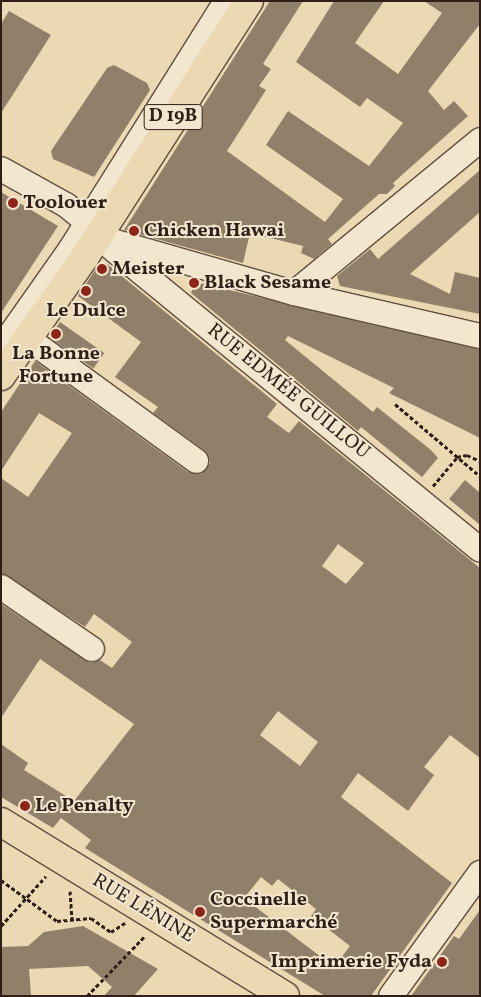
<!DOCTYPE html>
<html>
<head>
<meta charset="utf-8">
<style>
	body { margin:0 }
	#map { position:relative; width:481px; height:997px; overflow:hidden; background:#ebd9b3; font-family:Vollkorn,serif }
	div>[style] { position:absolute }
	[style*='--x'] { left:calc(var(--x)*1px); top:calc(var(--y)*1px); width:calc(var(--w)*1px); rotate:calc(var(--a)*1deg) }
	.building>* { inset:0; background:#918069; transform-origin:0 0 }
	.path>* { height:3px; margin-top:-1.5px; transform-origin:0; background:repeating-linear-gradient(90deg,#301f19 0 4px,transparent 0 6.5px) }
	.roads { filter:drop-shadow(1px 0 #5f4e40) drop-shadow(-1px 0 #5f4e40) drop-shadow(0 1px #5f4e40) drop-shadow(0 -1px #5f4e40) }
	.minor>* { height:24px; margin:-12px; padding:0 12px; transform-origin:12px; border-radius:12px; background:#f2e6ce }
	.major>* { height:28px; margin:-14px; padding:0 14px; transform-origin:14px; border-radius:14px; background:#ebd9b3 }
	.dots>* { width:14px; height:14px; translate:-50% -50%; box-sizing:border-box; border:2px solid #f2e6ce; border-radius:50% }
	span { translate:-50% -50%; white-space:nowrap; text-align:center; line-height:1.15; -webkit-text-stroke:4px #f2e6ce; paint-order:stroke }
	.shield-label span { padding:1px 4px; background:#f2e6ce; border:1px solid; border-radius:4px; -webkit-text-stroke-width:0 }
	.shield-label { font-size:19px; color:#301f19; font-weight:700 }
	.poi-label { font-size:20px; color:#301f19; font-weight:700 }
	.left { translate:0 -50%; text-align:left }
	.right { translate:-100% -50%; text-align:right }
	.street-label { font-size:20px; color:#301f19 }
	.frame { position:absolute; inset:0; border:2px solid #301f19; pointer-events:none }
</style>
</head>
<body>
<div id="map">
	<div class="building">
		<i style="clip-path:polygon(270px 1px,303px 1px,263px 64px,271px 69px,259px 86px,266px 90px,227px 151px,325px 222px,343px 199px,266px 145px,288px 111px,369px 166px,403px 123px,367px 98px,360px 107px,296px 62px,334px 1px,384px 1px,355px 43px,398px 74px,442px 13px,424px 1px,480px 1px,480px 24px,428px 91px,444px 110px,454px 101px,468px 116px,393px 183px,395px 186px,387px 194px,379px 194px,328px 239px,332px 244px,314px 259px,301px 253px,303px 246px,250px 233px,243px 263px,124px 230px)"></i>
		<i style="clip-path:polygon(9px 11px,51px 35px,1px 113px,1px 24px)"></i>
		<i style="clip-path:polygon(114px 65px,147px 83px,150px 90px,94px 177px,53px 159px,51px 151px,107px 68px)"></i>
		<i style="clip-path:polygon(480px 170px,480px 212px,410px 274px,450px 294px,455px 272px,480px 278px,480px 314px,340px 286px,337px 276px,370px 249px,378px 259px)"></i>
		<i style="clip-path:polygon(1px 192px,58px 226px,1px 313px)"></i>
		<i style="clip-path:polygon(evenodd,106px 263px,277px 404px,267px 417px,289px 433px,299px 421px,480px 568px,480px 758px,450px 735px,424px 767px,434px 775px,408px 811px,358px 773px,341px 797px,452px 883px,371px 996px,325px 996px,85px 848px,91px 840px,61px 818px,53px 828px,1px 797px,1px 744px,28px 763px,24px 770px,74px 801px,134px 724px,40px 659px,1px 718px,1px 604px,90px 663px,100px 660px,112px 668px,132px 642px,94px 614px,85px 627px,1px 573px,1px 478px,28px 497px,72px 433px,39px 413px,1px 471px,1px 412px,35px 361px,188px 472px,201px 474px,210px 463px,204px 450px,153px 413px,158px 407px,115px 377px,141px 342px,78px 296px,99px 264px,106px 263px,338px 544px,364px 563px,346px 584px,322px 566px,338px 544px,106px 263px,278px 711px,318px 742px,300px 766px,260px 735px,278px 711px,106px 263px,261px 877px,272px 886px,278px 879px,316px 909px,311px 916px,350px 946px,334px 967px,244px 898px,261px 877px)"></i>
		<i style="clip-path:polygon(195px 282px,480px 349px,480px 438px,389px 393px,394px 388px,288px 336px,285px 340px,373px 412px,377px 407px,431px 450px,438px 458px,422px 477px,361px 427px,358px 431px,191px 293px)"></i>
		<i style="left:60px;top:322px;width:54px;height:19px;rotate:35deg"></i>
		<i style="clip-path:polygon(465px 480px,480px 493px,480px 525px,449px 499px)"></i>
		<i style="clip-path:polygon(480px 910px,480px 996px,411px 996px,454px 936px,459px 939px)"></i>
		<i style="clip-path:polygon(83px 926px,158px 969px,134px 996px,104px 996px,112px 987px,88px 966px,29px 969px,31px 996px,1px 996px,1px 947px,28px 946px,44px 932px)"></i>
	</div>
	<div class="path">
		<i style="--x:395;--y:404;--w:111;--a:40.3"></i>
		<i style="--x:433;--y:486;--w:38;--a:-50"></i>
		<i style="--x:457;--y:457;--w:10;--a:-11"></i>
		<i style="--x:467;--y:455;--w:14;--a:25"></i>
		<i style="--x:1;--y:880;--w:69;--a:36.2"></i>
		<i style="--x:57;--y:921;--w:34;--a:-5"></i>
		<i style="--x:91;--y:918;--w:24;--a:35"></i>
		<i style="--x:111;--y:932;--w:17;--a:-33"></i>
		<i style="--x:70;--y:891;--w:29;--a:86"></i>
		<i style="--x:1;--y:926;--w:67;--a:-48"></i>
		<i style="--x:87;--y:996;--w:83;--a:-46"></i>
	</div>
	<div class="roads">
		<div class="minor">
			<i style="--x:1;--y:169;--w:74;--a:29"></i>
			<i style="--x:66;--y:205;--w:55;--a:39.1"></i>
			<i style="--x:109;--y:240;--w:192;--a:16"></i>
			<i style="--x:294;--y:293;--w:191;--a:13"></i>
			<i style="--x:103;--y:241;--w:487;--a:39.3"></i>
			<i style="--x:294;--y:293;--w:241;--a:-39.4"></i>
			<i style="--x:27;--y:338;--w:209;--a:36"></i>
			<i style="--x:1;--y:348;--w:120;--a:-54.9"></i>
			<i style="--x:70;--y:250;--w:294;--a:-57.9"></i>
			<i style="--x:1;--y:587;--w:110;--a:34.3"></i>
			<i style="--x:391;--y:996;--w:152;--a:-54.1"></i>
		</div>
		<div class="major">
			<i style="--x:1;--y:376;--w:144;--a:-54.9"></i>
			<i style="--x:84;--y:258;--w:305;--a:-57.3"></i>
			<i style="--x:1;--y:822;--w:333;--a:31.5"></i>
		</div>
	</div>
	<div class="dots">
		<i style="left:13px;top:203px;background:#8f2418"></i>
		<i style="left:134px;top:231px;background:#8f2418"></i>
		<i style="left:102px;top:269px;background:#8f2418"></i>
		<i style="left:194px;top:283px;background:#8f2418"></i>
		<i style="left:86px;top:291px;background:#8f2418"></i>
		<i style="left:56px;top:334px;background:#8f2418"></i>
		<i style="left:25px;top:806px;background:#8f2418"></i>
		<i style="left:200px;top:912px;background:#8f2418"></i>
		<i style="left:442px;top:962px;background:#8f2418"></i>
	</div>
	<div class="shield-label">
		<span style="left:173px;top:117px">D 19B</span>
	</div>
	<div class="poi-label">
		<span class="left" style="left:23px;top:203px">Toolouer</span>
		<span class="left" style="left:144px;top:231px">Chicken Hawai</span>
		<span class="left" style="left:112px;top:269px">Meister</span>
		<span class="left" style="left:204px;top:283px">Black Sesame</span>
		<span style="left:86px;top:311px">Le Dulce</span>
		<span style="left:56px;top:366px">La Bonne<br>Fortune</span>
		<span class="left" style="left:35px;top:806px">Le Penalty</span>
		<span class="left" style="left:210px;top:912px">Coccinelle<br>Supermarché</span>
		<span class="right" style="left:432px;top:962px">Imprimerie Fyda</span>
	</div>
	<div class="street-label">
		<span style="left:288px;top:392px;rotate:39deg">RUE EDMÉE GUILLOU</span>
		<span style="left:143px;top:909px;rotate:31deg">RUE LÉNINE</span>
	</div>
	<div class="frame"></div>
</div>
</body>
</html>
